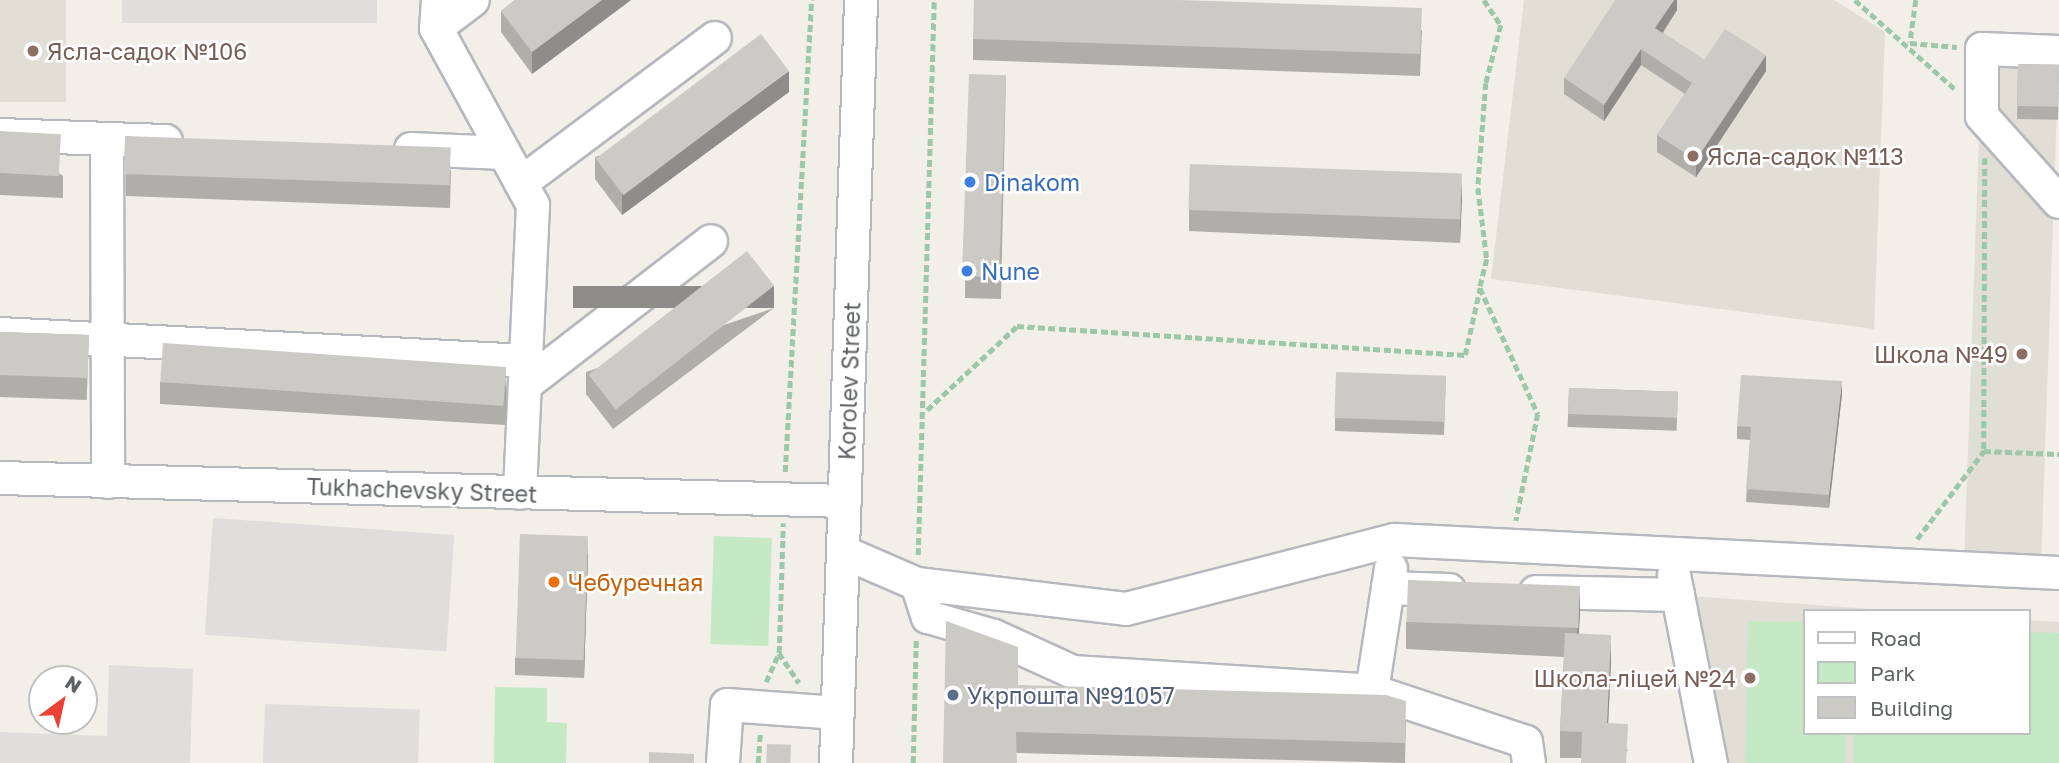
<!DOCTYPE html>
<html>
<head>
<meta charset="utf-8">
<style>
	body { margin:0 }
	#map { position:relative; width:2059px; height:763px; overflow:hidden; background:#f1efe8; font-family:"Golos Text",sans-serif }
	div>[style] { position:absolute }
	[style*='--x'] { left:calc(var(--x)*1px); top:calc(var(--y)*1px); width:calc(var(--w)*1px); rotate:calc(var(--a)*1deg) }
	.industrial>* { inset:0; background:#e0deda; transform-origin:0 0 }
	.education>* { inset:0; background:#e1ded6; transform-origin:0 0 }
	.green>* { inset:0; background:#c5e8c5; transform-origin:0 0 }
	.path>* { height:4.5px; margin-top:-2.25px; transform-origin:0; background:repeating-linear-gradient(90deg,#9cc7a9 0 7px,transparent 0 10.5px) }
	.roads { filter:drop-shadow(2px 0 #b5b8bc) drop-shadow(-2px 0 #b5b8bc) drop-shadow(0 2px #b5b8bc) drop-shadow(0 -2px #b5b8bc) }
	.minor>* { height:32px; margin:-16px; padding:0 16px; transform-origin:16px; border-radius:16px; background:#fff }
	.wall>* { inset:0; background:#afaea9; transform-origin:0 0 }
	.shaded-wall>* { inset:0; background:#8f8d8a; transform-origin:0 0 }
	.building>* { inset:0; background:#cccac5; transform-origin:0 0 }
	.dots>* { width:19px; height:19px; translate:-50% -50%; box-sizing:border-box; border:4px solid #fff; border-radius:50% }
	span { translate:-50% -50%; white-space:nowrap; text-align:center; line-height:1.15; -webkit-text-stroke:5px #fff; paint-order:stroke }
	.education-label { font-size:23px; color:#785e54 }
	.left { translate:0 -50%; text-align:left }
	.right { translate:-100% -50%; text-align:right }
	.shop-label { font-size:23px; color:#366cbe }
	.street-label { font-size:23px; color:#5f6368 }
	.food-label { font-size:23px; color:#c56008 }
	.service-label { font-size:23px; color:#4e5e75 }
	.legend { position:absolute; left:1803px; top:609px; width:228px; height:126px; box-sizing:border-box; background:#fff; border:2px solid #bfc1c3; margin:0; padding:9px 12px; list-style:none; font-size:21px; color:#5f6368 }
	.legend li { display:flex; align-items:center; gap:14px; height:35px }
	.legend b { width:35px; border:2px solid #bfc1c3 }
	.north { position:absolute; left:28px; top:665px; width:70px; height:70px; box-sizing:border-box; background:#fff; border:2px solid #bfc1c3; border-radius:50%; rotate:33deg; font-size:19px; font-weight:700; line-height:28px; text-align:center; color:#5f6368 }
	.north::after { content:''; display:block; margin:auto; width:24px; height:32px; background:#ea4335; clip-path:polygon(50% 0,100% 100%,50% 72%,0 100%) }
</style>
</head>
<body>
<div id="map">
	<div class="industrial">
		<i style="left:122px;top:0;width:255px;height:23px"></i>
		<i style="left:213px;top:518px;width:242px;height:117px;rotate:4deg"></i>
		<i style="clip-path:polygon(109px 665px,193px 669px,190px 763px,0 763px,0 732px,107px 736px)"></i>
		<i style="left:265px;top:704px;width:155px;height:59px;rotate:2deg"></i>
	</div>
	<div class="education">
		<i style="left:0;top:0;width:66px;height:102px"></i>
		<i style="clip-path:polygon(1524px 0,1834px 0,1885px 32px,1874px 329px,1491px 279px)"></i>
		<i style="left:1982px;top:49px;width:77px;height:520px;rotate:2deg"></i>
		<i style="clip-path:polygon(1678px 595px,1898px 611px,1805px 611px,1805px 733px,2029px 733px,2029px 620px,2059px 622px,2059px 763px,1711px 763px)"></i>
	</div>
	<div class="green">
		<i style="left:714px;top:536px;width:58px;height:108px;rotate:2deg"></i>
		<i style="clip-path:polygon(1748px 621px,1805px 622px,1805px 733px,1845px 733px,1845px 763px,1745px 763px)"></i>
		<i style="clip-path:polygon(2029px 632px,2059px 633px,2059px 763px,1853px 763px,1854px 733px,2029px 733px)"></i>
		<i style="clip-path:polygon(495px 687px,547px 688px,547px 722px,567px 723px,566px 763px,494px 763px)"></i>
	</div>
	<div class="path">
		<i style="--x:1484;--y:0;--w:30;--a:56"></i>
		<i style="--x:1501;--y:25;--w:60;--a:104.5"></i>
		<i style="--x:1486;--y:83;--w:105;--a:94.4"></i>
		<i style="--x:1478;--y:188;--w:72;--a:82.8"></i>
		<i style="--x:1487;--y:259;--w:30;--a:104"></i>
		<i style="--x:1480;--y:288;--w:139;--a:65.3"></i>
		<i style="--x:1538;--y:414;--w:109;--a:101.6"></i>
		<i style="--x:1855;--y:0;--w:135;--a:41.7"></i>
		<i style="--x:1916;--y:0;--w:43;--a:97.9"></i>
		<i style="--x:1910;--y:43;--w:47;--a:4.9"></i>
		<i style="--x:1985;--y:158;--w:293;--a:90.2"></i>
		<i style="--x:1984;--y:451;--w:75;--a:2.3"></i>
		<i style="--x:927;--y:410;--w:123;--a:-43"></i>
		<i style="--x:1017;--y:326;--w:449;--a:3.7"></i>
		<i style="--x:1465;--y:355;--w:69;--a:-77.4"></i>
		<i style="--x:785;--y:472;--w:473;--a:-86.8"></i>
		<i style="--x:1917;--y:539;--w:111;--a:-52.7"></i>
		<i style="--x:918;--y:555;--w:555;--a:-88.35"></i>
		<i style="--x:779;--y:653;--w:36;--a:56"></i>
		<i style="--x:766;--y:682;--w:32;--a:-66"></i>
		<i style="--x:779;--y:653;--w:130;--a:-88.2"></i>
		<i style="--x:758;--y:763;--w:31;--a:-86"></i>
		<i style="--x:913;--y:763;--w:125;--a:-88.6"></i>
	</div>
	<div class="roads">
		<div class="minor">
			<i style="--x:438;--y:0;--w:28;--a:94"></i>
			<i style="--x:436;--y:28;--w:202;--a:61.3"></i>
			<i style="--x:533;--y:205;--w:288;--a:92.6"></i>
			<i style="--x:436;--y:28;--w:46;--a:-37.1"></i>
			<i style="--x:2059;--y:52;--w:77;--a:-177.8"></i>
			<i style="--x:1982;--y:49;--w:67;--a:90"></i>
			<i style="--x:1982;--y:116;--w:115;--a:48.2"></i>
			<i style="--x:0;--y:135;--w:166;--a:2.1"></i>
			<i style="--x:107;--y:139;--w:343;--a:89.8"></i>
			<i style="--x:411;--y:149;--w:93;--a:2.5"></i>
			<i style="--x:521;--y:183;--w:242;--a:-36.8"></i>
			<i style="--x:0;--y:334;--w:527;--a:2.94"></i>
			<i style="--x:525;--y:385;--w:235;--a:-37.7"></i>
			<i style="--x:0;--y:478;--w:845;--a:1.56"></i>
			<i style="--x:843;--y:552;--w:81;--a:23.4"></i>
			<i style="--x:917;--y:584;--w:210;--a:6.8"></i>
			<i style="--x:1126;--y:609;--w:278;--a:-14.4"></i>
			<i style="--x:1395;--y:540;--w:665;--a:2.85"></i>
			<i style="--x:1674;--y:575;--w:192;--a:78.9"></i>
			<i style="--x:917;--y:584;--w:35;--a:72"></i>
			<i style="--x:928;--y:617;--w:69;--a:16.1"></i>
			<i style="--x:994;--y:636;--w:87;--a:24.5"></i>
			<i style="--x:1073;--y:672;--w:300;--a:3.6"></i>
			<i style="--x:1372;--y:691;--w:162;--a:18.3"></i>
			<i style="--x:1526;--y:742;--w:21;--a:82"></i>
			<i style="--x:1388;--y:588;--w:61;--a:1.9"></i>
			<i style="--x:1536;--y:592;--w:142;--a:1.2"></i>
			<i style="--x:1372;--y:691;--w:124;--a:-81.2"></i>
			<i style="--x:723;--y:763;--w:58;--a:-86.1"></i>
			<i style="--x:727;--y:705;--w:111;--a:4.1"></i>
			<i style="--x:836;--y:763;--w:763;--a:-88.12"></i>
		</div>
	</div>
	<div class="wall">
		<i style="clip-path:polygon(515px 0,631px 0,532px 74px,501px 32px,501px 11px)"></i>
		<i style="clip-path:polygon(1677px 0,1677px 10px,1663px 33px,1704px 60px,1766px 71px,1696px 177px,1657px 152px,1657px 135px,1685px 94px,1641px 65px,1604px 121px,1564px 94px,1564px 78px)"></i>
		<i style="clip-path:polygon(1422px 30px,1420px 76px,973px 60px,973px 39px)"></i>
		<i style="left:2018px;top:64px;width:41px;height:55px;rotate:1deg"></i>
		<i style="clip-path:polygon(1006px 75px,1001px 299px,965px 298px,965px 276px)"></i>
		<i style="clip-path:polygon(789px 92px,622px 215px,595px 179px,595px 157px)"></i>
		<i style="clip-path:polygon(0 131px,63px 176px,63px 198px,0 195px)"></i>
		<i style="clip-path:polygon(125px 136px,451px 170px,450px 208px,126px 196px)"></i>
		<i style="clip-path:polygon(1462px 196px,1460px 243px,1189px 231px,1189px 210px)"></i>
		<i style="clip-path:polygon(774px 308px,613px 429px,586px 394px,586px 372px)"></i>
		<i style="left:0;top:332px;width:89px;height:65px;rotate:2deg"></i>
		<i style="clip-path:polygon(1446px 376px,1444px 435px,1335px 431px,1335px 418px)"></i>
		<i style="clip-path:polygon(160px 382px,506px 386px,505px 425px,160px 404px)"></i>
		<i style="left:1569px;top:388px;width:109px;height:39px;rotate:2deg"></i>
		<i style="clip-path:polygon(1842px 394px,1829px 508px,1746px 502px,1750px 440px,1737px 439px,1737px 426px)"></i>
		<i style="clip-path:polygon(588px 553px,584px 678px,515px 675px,515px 658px)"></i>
		<i style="clip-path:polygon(1580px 613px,1579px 634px,1611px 662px,1608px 723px,1628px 751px,1581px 758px,1560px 758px,1560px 731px,1564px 657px,1406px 649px,1406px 622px)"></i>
		<i style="clip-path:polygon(1018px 685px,1406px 722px,1405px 763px,1017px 753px,943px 763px)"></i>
	</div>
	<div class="shaded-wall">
		<i style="clip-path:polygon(602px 0,631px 0,532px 74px,532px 52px)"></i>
		<i style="clip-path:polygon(1674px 0,1677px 0,1677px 10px,1655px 44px,1655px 28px)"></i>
		<i style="clip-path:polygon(1641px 49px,1641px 65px,1604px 121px,1604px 105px)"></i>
		<i style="clip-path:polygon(1766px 55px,1766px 71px,1696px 177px,1696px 160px)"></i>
		<i style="clip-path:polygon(789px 71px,789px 92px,622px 215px,622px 193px)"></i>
		<i style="clip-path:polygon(1462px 175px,1462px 196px,1460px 243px,1460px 221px)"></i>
		<i style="left:774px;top:286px;width:22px;height:201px;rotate:90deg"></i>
		<i style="clip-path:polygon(506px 364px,506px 386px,505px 425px,505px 403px)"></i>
		<i style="clip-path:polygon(1842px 381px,1842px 394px,1829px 508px,1829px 495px)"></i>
		<i style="clip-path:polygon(588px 536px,588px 553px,584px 678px,584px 661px)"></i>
		<i style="clip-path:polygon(1580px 587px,1580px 613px,1577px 657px,1577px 631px)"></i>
		<i style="clip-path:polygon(1611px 635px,1611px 662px,1607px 750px,1607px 723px)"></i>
	</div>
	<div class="building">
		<i style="clip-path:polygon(515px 0,602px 0,532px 52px,501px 11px)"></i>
		<i style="clip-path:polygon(974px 0,1178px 0,1422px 8px,1420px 54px,973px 39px)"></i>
		<i style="clip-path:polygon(1615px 0,1674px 0,1655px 28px,1704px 60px,1725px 29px,1766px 55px,1696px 160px,1657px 135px,1692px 83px,1641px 49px,1604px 105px,1564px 78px)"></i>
		<i style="left:761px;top:34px;width:46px;height:207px;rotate:53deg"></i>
		<i style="left:2018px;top:64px;width:41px;height:42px;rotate:1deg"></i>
		<i style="left:969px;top:74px;width:37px;height:202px;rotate:2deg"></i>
		<i style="left:0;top:131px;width:61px;height:42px;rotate:3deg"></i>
		<i style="left:125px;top:136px;width:326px;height:38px;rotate:2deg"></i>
		<i style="left:1190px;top:164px;width:272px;height:46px;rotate:2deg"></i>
		<i style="left:747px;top:251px;width:44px;height:201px;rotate:52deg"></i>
		<i style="left:0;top:332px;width:89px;height:43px;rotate:2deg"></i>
		<i style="left:163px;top:343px;width:344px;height:39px;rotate:4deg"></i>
		<i style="left:1336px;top:372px;width:110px;height:46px;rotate:2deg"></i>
		<i style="clip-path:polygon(1741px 375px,1842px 381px,1829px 495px,1746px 489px,1751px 427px,1737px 426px)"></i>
		<i style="left:1569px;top:388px;width:109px;height:26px;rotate:2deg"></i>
		<i style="left:520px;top:534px;width:68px;height:124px;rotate:2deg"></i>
		<i style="left:1408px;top:580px;width:172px;height:42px;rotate:2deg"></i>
		<i style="clip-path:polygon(946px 621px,1018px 647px,1018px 685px,1386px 695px,1406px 701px,1405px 743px,1016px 732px,1017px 763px,943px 763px)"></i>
		<i style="clip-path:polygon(1565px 633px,1611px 635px,1607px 723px,1628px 724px,1626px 763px,1581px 763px,1582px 732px,1560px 731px)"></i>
		<i style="left:767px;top:744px;width:24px;height:19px;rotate:2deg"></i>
		<i style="clip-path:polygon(649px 752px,694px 754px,694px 763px,649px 763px)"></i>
	</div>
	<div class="dots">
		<i style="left:33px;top:51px;background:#8d6e63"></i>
		<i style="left:1693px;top:156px;background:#8d6e63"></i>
		<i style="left:970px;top:182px;background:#3f7fe0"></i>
		<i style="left:967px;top:271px;background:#3f7fe0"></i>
		<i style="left:2022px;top:354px;background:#8d6e63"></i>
		<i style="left:554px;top:582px;background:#e8710a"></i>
		<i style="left:1750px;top:678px;background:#8d6e63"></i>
		<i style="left:953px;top:695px;background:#5c6f8a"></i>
	</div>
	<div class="education-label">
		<span class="left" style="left:47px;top:51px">Ясла-садок №106</span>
		<span class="left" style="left:1707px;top:156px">Ясла-садок №113</span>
		<span class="right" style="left:2008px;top:354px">Школа №49</span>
		<span class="right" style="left:1736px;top:678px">Школа-ліцей №24</span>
	</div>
	<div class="shop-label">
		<span class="left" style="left:984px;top:182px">Dinakom</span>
		<span class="left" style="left:981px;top:271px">Nune</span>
	</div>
	<div class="street-label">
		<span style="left:849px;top:381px;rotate:-88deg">Korolev Street</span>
		<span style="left:422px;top:490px;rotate:2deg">Tukhachevsky Street</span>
	</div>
	<div class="food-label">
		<span class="left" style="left:568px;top:582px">Чебуречная</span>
	</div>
	<div class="service-label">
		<span class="left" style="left:967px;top:695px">Укрпошта №91057</span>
	</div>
	<ul class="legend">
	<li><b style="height:9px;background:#fff"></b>Road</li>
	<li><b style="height:19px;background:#c5e8c5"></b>Park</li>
	<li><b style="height:19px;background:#cccac5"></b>Building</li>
	</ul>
	<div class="north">N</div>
</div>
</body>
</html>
